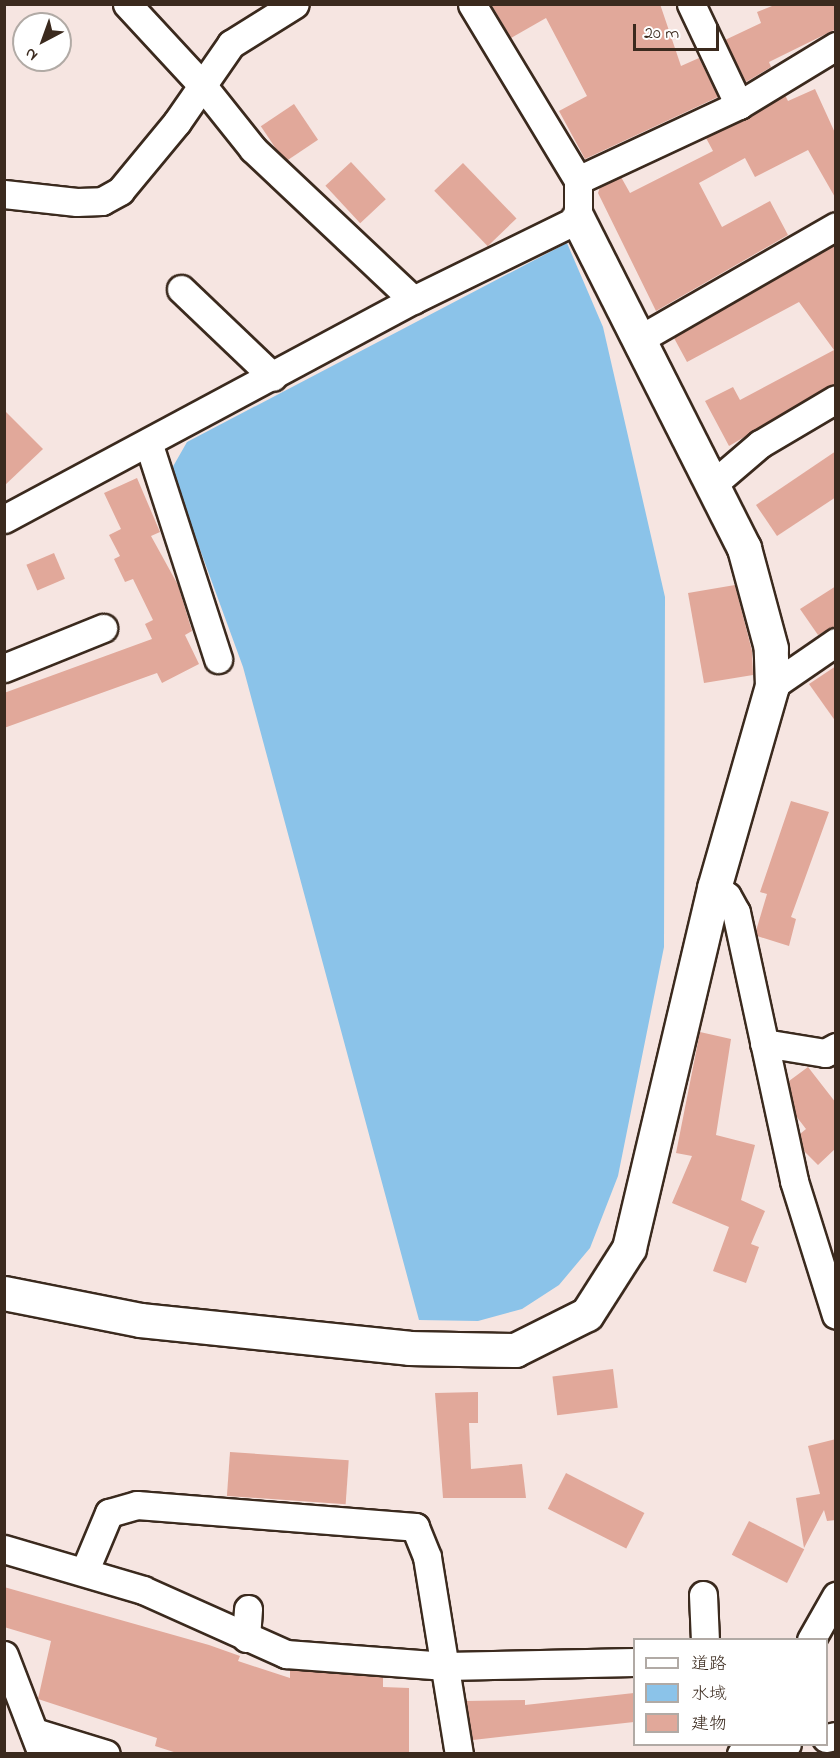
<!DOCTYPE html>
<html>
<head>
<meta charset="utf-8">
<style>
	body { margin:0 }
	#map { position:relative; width:840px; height:1758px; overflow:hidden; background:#f6e5e1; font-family:"Indie Flower","Klee One",sans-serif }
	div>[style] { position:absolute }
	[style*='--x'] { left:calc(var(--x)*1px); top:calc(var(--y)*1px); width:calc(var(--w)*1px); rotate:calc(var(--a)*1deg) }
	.water>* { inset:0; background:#8bc3e9 }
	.building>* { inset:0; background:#e1a89a; transform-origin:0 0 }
	.roads { filter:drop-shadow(2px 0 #3b2a1e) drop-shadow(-2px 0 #3b2a1e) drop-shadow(0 2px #3b2a1e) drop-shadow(0 -2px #3b2a1e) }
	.minor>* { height:27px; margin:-13.5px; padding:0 13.5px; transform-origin:13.5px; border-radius:13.5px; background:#fff }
	.tertiary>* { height:33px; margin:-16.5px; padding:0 16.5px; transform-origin:16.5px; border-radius:16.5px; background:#fff }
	span { translate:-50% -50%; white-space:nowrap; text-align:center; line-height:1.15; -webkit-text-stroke:4.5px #fff; paint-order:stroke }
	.frame { position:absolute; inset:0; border:6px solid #3b2a1e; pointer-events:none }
	.legend { position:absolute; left:633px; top:1638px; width:195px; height:108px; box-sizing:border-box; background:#fff; border:2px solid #b1aaa5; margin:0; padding:8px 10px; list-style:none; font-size:18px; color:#3b2a1e }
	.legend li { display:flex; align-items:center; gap:12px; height:30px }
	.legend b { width:30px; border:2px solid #b1aaa5 }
	.north { position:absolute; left:12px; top:12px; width:60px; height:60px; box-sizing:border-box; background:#fff; border:2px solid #b1aaa5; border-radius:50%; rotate:221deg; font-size:16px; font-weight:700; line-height:24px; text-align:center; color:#3b2a1e }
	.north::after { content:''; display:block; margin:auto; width:21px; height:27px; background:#3b2a1e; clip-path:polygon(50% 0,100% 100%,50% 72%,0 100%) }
	.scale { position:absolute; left:633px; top:24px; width:86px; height:27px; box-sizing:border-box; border:3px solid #3b2a1e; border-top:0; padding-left:8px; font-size:18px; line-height:21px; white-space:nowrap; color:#3b2a1e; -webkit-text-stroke:4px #fff; paint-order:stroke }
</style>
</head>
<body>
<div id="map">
	<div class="water">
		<i style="clip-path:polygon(567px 243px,603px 327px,665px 597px,664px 947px,618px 1176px,590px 1248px,559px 1285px,522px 1309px,478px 1321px,419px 1320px,243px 667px,171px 470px,187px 442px)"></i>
	</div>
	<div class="building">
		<i style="clip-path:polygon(491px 4px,660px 4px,681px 66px,699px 58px,718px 97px,585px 159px,559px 111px,587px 96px,546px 18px,511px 38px)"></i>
		<i style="clip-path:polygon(777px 4px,836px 4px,836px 29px,769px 62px,771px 67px,746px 82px,725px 40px,761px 23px,757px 12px)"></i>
		<i style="clip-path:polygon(815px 89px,836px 135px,836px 199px,808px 150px,755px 177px,745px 158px,699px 183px,722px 227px,770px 201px,788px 235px,656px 311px,598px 193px,600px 187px,621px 177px,630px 193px,713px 151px,706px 138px,785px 95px,788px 101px)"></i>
		<i style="left:294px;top:104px;width:43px;height:40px;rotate:56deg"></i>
		<i style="left:351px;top:162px;width:51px;height:35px;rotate:47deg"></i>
		<i style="left:463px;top:163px;width:77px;height:40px;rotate:46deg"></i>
		<i style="clip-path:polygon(836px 244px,836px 383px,729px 446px,705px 401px,733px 387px,740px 400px,834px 350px,799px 302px,687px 362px,674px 338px)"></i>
		<i style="clip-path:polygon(4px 410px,43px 449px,4px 486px)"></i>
		<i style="clip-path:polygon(836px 451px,836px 497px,777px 536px,756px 505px)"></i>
		<i style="clip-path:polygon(137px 478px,160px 532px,151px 536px,178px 585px,192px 631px,185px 635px,199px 664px,162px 683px,157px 673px,4px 728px,4px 693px,152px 639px,145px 624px,153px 620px,133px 579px,125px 582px,114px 559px,120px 556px,109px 535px,121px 529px,104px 493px)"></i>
		<i style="left:54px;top:553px;width:28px;height:30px;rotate:67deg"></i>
		<i style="clip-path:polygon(735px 585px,752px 651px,753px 675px,704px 683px,688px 593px)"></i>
		<i style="clip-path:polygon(836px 586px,836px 626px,818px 635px,800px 609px)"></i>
		<i style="clip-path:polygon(836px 666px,836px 722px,809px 684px)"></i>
		<i style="clip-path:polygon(791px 801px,829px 812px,791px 917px,796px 919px,789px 946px,757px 936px,756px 931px,767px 894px,760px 892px)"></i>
		<i style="clip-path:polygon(700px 1032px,731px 1039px,716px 1135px,755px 1145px,741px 1200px,765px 1211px,751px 1244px,759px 1247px,746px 1283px,713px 1271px,729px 1227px,672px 1203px,692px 1156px,676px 1153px)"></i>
		<i style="clip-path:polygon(808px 1067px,836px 1103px,836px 1148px,818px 1165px,804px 1151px,800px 1134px,806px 1129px,796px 1116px,789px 1081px)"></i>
		<i style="left:613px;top:1369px;width:39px;height:61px;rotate:83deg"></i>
		<i style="clip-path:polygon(478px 1392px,478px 1423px,469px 1423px,471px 1469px,522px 1464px,526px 1498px,443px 1498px,435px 1393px)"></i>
		<i style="clip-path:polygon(836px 1439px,836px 1520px,827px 1521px,824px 1510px,804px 1548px,796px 1498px,820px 1494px,808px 1446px)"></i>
		<i style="left:230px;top:1452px;width:119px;height:44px;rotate:4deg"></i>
		<i style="left:566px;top:1473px;width:88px;height:40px;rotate:27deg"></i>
		<i style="left:749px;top:1521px;width:62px;height:38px;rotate:27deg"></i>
		<i style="clip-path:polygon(4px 1587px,209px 1645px,240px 1656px,238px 1661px,290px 1678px,290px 1670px,383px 1677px,383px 1687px,409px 1688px,409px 1754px,180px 1754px,155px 1746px,157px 1738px,38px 1699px,51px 1641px,4px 1627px)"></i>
		<i style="clip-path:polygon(634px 1693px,634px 1722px,473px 1740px,466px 1701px,525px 1700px,525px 1705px)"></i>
	</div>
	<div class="roads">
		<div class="minor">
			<i style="--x:127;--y:4;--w:110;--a:47.2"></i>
			<i style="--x:202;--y:85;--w:82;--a:51.4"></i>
			<i style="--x:253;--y:149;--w:220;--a:43.3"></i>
			<i style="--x:691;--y:4;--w:112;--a:64.6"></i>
			<i style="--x:578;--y:180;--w:178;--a:-25"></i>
			<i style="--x:739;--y:105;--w:114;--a:-31.3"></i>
			<i style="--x:4;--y:194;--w:73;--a:6.3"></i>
			<i style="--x:77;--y:202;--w:25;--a:-2"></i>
			<i style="--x:102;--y:201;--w:21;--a:-29"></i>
			<i style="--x:120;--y:191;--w:89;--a:-50.4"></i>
			<i style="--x:177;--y:122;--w:95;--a:-55.3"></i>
			<i style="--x:231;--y:44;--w:75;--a:-32"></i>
			<i style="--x:181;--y:289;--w:127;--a:43.7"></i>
			<i style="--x:638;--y:340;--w:228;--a:-29.9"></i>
			<i style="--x:149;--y:445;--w:225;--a:72.1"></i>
			<i style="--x:712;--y:485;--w:63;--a:-40.5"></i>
			<i style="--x:760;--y:444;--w:88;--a:-30.6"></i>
			<i style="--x:4;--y:519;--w:464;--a:-28.2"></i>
			<i style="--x:413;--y:300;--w:184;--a:-26.1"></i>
			<i style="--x:578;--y:219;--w:39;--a:-90"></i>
			<i style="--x:578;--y:180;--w:205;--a:-121.1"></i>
			<i style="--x:4;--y:668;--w:107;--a:-22"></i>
			<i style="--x:772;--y:686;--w:78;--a:-34.5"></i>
			<i style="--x:714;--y:888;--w:15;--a:32"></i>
			<i style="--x:727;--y:896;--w:18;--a:61"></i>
			<i style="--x:736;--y:912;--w:275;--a:77.8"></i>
			<i style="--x:794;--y:1181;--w:140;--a:72.6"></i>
			<i style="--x:764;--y:1043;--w:62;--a:9.3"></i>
			<i style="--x:825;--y:1053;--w:13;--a:-29"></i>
			<i style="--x:4;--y:1549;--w:145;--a:16.4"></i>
			<i style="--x:143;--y:1590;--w:157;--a:24.1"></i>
			<i style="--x:286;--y:1654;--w:160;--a:4.3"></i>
			<i style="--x:446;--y:1666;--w:188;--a:-1.2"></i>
			<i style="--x:85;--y:1570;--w:62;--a:-67.2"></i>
			<i style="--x:109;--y:1513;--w:29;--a:-16"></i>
			<i style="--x:137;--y:1505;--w:279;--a:4.5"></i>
			<i style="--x:415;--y:1527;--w:32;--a:68"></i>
			<i style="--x:427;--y:1557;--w:200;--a:80.8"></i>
			<i style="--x:703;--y:1595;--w:45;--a:87.5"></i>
			<i style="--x:246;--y:1638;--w:29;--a:-86"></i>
			<i style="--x:811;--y:1640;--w:51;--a:-60.4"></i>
			<i style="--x:4;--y:1655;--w:106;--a:69"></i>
			<i style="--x:34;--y:1732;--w:75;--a:17"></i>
			<i style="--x:826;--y:1738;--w:10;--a:-11"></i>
			<i style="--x:769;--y:1747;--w:18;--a:-9"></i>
			<i style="--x:741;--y:1754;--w:12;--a:-55"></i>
		</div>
		<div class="tertiary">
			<i style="--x:4;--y:1293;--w:139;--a:11.2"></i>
			<i style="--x:140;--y:1320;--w:270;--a:5.9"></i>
			<i style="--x:409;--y:1348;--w:106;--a:1.1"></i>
			<i style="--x:515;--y:1350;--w:80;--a:-26.6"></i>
			<i style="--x:587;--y:1314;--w:78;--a:-57.5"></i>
			<i style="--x:629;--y:1248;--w:370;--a:-76.7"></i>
			<i style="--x:714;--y:888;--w:210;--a:-74"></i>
			<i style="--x:772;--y:686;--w:38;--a:-92"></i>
			<i style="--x:771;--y:648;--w:104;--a:-105.1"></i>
			<i style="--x:744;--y:548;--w:369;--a:-116.8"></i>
		</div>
	</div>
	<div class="frame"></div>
	<ul class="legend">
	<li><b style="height:8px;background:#fff"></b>道路</li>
	<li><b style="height:16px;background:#8bc3e9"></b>水域</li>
	<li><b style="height:16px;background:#e1a89a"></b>建物</li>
	</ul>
	<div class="north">N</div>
	<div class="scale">20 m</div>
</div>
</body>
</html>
